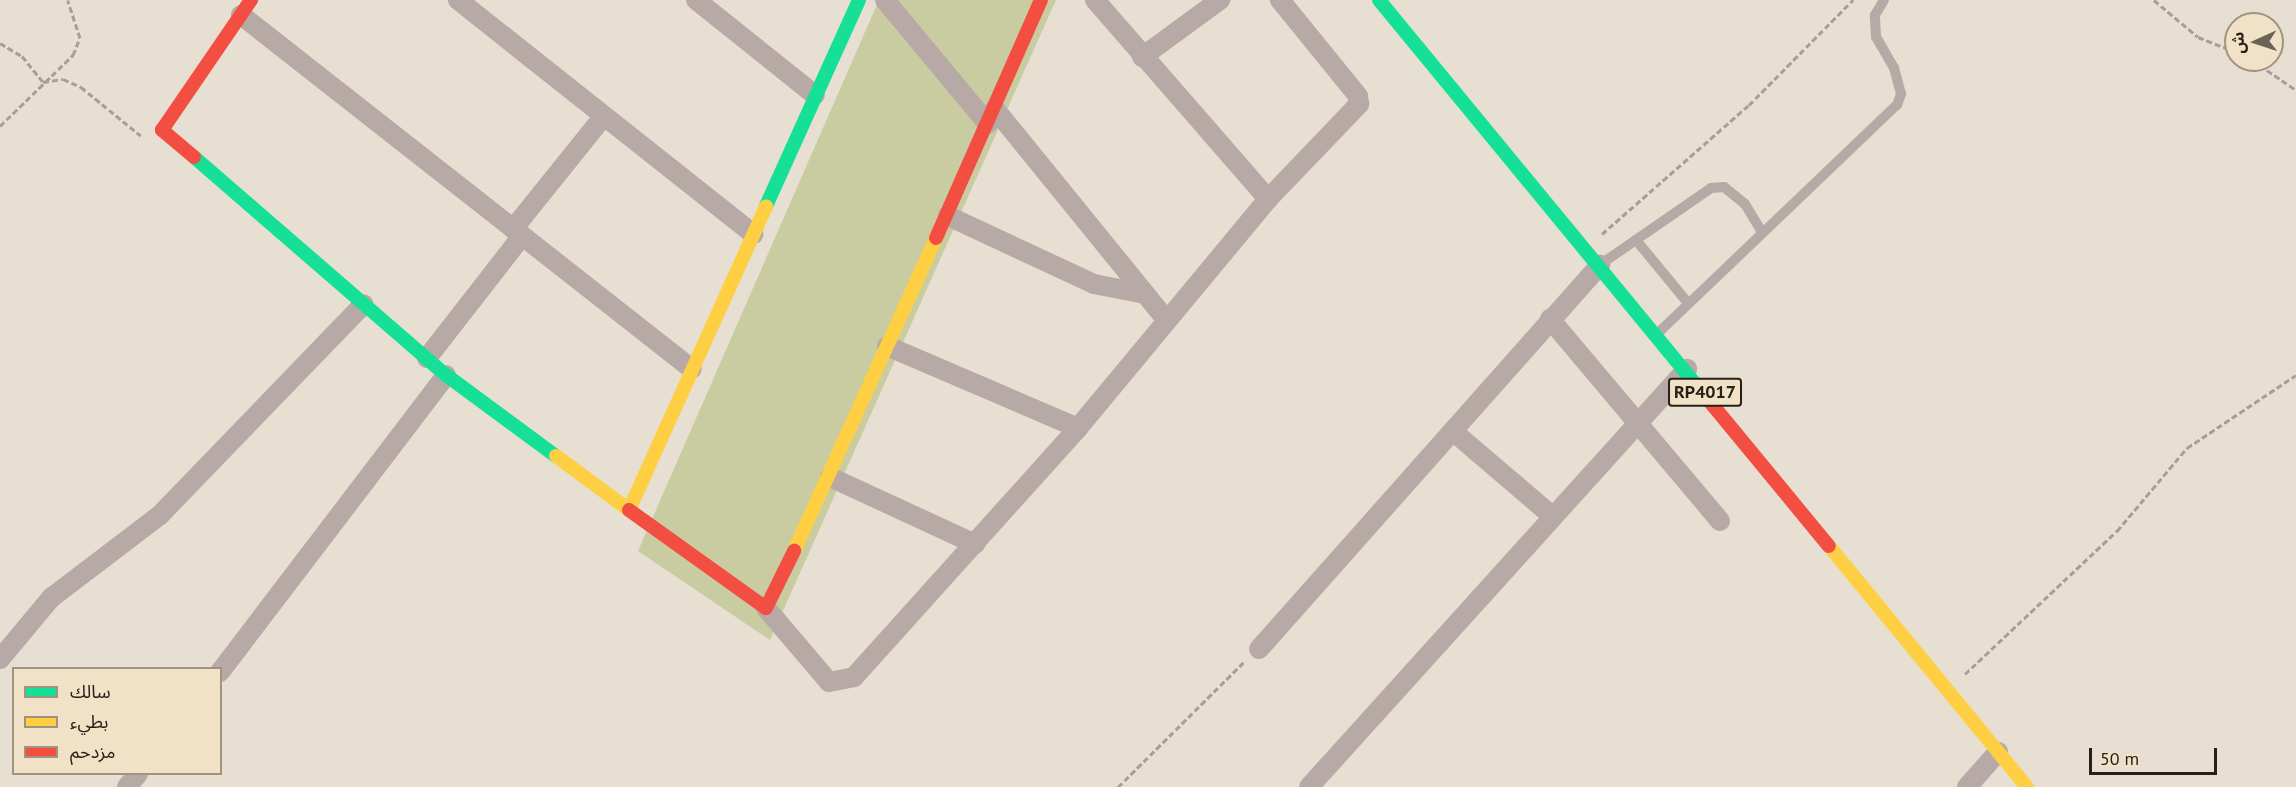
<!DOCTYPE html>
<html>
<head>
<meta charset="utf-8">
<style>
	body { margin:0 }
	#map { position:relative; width:2296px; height:787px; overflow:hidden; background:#e7dfd1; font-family:"PT Sans","Noto Sans Arabic",sans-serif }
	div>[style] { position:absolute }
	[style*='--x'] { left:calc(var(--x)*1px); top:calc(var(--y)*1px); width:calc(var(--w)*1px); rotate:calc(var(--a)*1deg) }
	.green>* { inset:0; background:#c9cca1 }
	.path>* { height:3px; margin-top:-1.5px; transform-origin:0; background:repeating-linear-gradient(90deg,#a89e97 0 6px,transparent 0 9px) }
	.lane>* { height:10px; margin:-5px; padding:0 5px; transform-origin:5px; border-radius:5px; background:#b7a9a5 }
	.street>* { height:20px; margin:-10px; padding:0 10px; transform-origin:10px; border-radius:10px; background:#b7a9a5 }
	.fast>* { height:14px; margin:-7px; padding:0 7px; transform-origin:7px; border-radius:7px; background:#16e098 }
	.slow>* { height:14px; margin:-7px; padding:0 7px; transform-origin:7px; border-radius:7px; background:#ffcf43 }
	.jam>* { height:14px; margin:-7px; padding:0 7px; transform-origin:7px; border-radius:7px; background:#f24e42 }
	span { translate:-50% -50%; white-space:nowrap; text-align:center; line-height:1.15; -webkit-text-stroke:4.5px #f1e2c7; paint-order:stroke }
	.shield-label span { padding:2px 4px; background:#f1e2c7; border:2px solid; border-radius:4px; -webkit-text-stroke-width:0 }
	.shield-label { font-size:18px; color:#262016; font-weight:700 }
	.legend { position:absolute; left:12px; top:667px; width:210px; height:108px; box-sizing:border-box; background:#f1e2c7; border:2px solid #a09480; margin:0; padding:8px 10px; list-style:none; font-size:18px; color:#262016 }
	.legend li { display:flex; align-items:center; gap:12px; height:30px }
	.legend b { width:30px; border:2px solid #a09480 }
	.north { position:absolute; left:2224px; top:12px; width:60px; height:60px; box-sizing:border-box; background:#f1e2c7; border:2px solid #a09480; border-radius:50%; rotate:267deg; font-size:16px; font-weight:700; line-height:24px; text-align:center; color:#262016 }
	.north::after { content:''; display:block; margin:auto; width:21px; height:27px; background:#6a6357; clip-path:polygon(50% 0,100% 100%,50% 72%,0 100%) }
	.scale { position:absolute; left:2089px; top:748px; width:128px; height:27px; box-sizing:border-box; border:3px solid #262016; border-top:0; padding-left:8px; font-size:18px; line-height:21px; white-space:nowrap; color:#262016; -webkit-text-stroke:4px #f1e2c7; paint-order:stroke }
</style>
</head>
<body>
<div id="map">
	<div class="green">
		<i style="clip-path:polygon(879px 0,1056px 0,770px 640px,638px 551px)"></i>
	</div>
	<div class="path">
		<i style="--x:2154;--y:0;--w:57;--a:40.1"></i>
		<i style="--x:2198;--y:37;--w:41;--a:21.5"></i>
		<i style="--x:0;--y:43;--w:26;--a:31"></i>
		<i style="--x:22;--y:56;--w:33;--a:51"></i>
		<i style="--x:2252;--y:60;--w:53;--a:34.3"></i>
		<i style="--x:43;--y:82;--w:20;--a:-9"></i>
		<i style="--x:63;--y:79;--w:20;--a:24"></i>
		<i style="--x:81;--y:87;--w:77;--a:39.2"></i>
		<i style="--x:0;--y:126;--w:102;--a:-44.2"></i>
		<i style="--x:73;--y:55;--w:18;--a:-68"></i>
		<i style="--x:80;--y:38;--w:40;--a:-108"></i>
		<i style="--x:1602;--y:234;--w:196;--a:-41.3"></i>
		<i style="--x:1749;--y:105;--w:148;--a:-45.3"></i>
		<i style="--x:1965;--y:674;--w:209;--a:-43.3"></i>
		<i style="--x:2117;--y:531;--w:109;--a:-49.9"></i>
		<i style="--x:2187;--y:448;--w:131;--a:-33.8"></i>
		<i style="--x:1118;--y:787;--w:180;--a:-44.8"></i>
	</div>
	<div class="lane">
		<i style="--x:1636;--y:240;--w:82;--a:50.5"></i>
		<i style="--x:1601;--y:264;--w:134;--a:-34.6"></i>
		<i style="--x:1711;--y:188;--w:13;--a:-4"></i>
		<i style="--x:1724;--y:187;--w:27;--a:39"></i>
		<i style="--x:1745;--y:204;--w:33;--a:59"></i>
		<i style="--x:1658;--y:333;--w:330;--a:-43.7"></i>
		<i style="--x:1897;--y:105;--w:12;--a:-70"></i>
		<i style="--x:1901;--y:94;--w:27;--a:-105"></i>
		<i style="--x:1894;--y:68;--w:36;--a:-120"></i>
		<i style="--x:1876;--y:37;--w:22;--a:-93"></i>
		<i style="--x:1875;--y:15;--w:17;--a:-59"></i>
	</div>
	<div class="street">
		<i style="--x:458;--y:0;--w:377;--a:38.4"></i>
		<i style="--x:696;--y:0;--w:152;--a:38.6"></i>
		<i style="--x:885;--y:0;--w:161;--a:50.3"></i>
		<i style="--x:1095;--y:0;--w:264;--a:49"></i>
		<i style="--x:1268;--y:199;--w:132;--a:-46.2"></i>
		<i style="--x:1359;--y:104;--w:8;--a:-97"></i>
		<i style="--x:1358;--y:96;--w:124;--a:-129.1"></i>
		<i style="--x:241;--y:15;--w:573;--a:38.13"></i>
		<i style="--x:1142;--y:57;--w:97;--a:-36.2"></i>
		<i style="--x:995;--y:109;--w:268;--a:50.9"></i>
		<i style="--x:948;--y:216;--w:161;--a:25"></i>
		<i style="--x:1094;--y:284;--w:52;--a:11.1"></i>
		<i style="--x:513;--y:229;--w:145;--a:-51.2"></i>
		<i style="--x:1550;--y:319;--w:264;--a:49.9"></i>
		<i style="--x:887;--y:346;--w:208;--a:23.2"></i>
		<i style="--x:427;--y:358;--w:155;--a:-52.1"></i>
		<i style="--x:1455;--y:433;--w:126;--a:40.5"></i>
		<i style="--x:830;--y:477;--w:160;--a:24.8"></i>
		<i style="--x:766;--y:608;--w:97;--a:49.6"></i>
		<i style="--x:829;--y:682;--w:25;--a:-11"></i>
		<i style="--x:854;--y:677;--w:335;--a:-48"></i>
		<i style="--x:1078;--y:428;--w:298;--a:-50.3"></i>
		<i style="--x:1259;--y:649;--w:514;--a:-48.39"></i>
		<i style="--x:0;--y:659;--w:80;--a:-50.1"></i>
		<i style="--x:51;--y:598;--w:137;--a:-37.3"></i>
		<i style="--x:160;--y:515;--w:293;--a:-46"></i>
		<i style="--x:220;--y:672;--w:373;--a:-52.7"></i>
		<i style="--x:127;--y:787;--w:17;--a:-50"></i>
		<i style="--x:1309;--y:787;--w:564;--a:-47.88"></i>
		<i style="--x:1967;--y:787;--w:47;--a:-48.5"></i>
	</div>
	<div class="fast">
		<i style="--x:1379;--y:0;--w:514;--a:50.52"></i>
		<i style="--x:194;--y:157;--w:333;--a:40.9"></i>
		<i style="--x:446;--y:375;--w:137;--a:36.4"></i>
		<i style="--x:766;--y:206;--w:226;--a:-65.7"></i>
	</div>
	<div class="slow">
		<i style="--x:556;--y:456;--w:91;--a:36.5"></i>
		<i style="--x:629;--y:510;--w:333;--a:-65.7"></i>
		<i style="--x:1829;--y:546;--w:312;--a:50.6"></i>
		<i style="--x:794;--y:551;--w:344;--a:-65.6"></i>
	</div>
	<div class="jam">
		<i style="--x:194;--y:157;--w:42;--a:-139.8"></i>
		<i style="--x:162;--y:130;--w:158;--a:-55.6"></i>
		<i style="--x:936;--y:238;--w:260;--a:-66.2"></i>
		<i style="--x:1706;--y:397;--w:193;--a:50.5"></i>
		<i style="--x:629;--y:510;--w:168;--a:35.6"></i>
		<i style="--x:766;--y:608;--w:64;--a:-63.8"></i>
	</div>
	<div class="shield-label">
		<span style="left:1705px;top:392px">RP4017</span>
	</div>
	<ul class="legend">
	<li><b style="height:8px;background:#16e098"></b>سالك</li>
	<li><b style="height:8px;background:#ffcf43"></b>بطيء</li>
	<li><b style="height:8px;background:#f24e42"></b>مزدحم</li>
	</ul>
	<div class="north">ش</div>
	<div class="scale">50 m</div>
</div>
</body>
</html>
